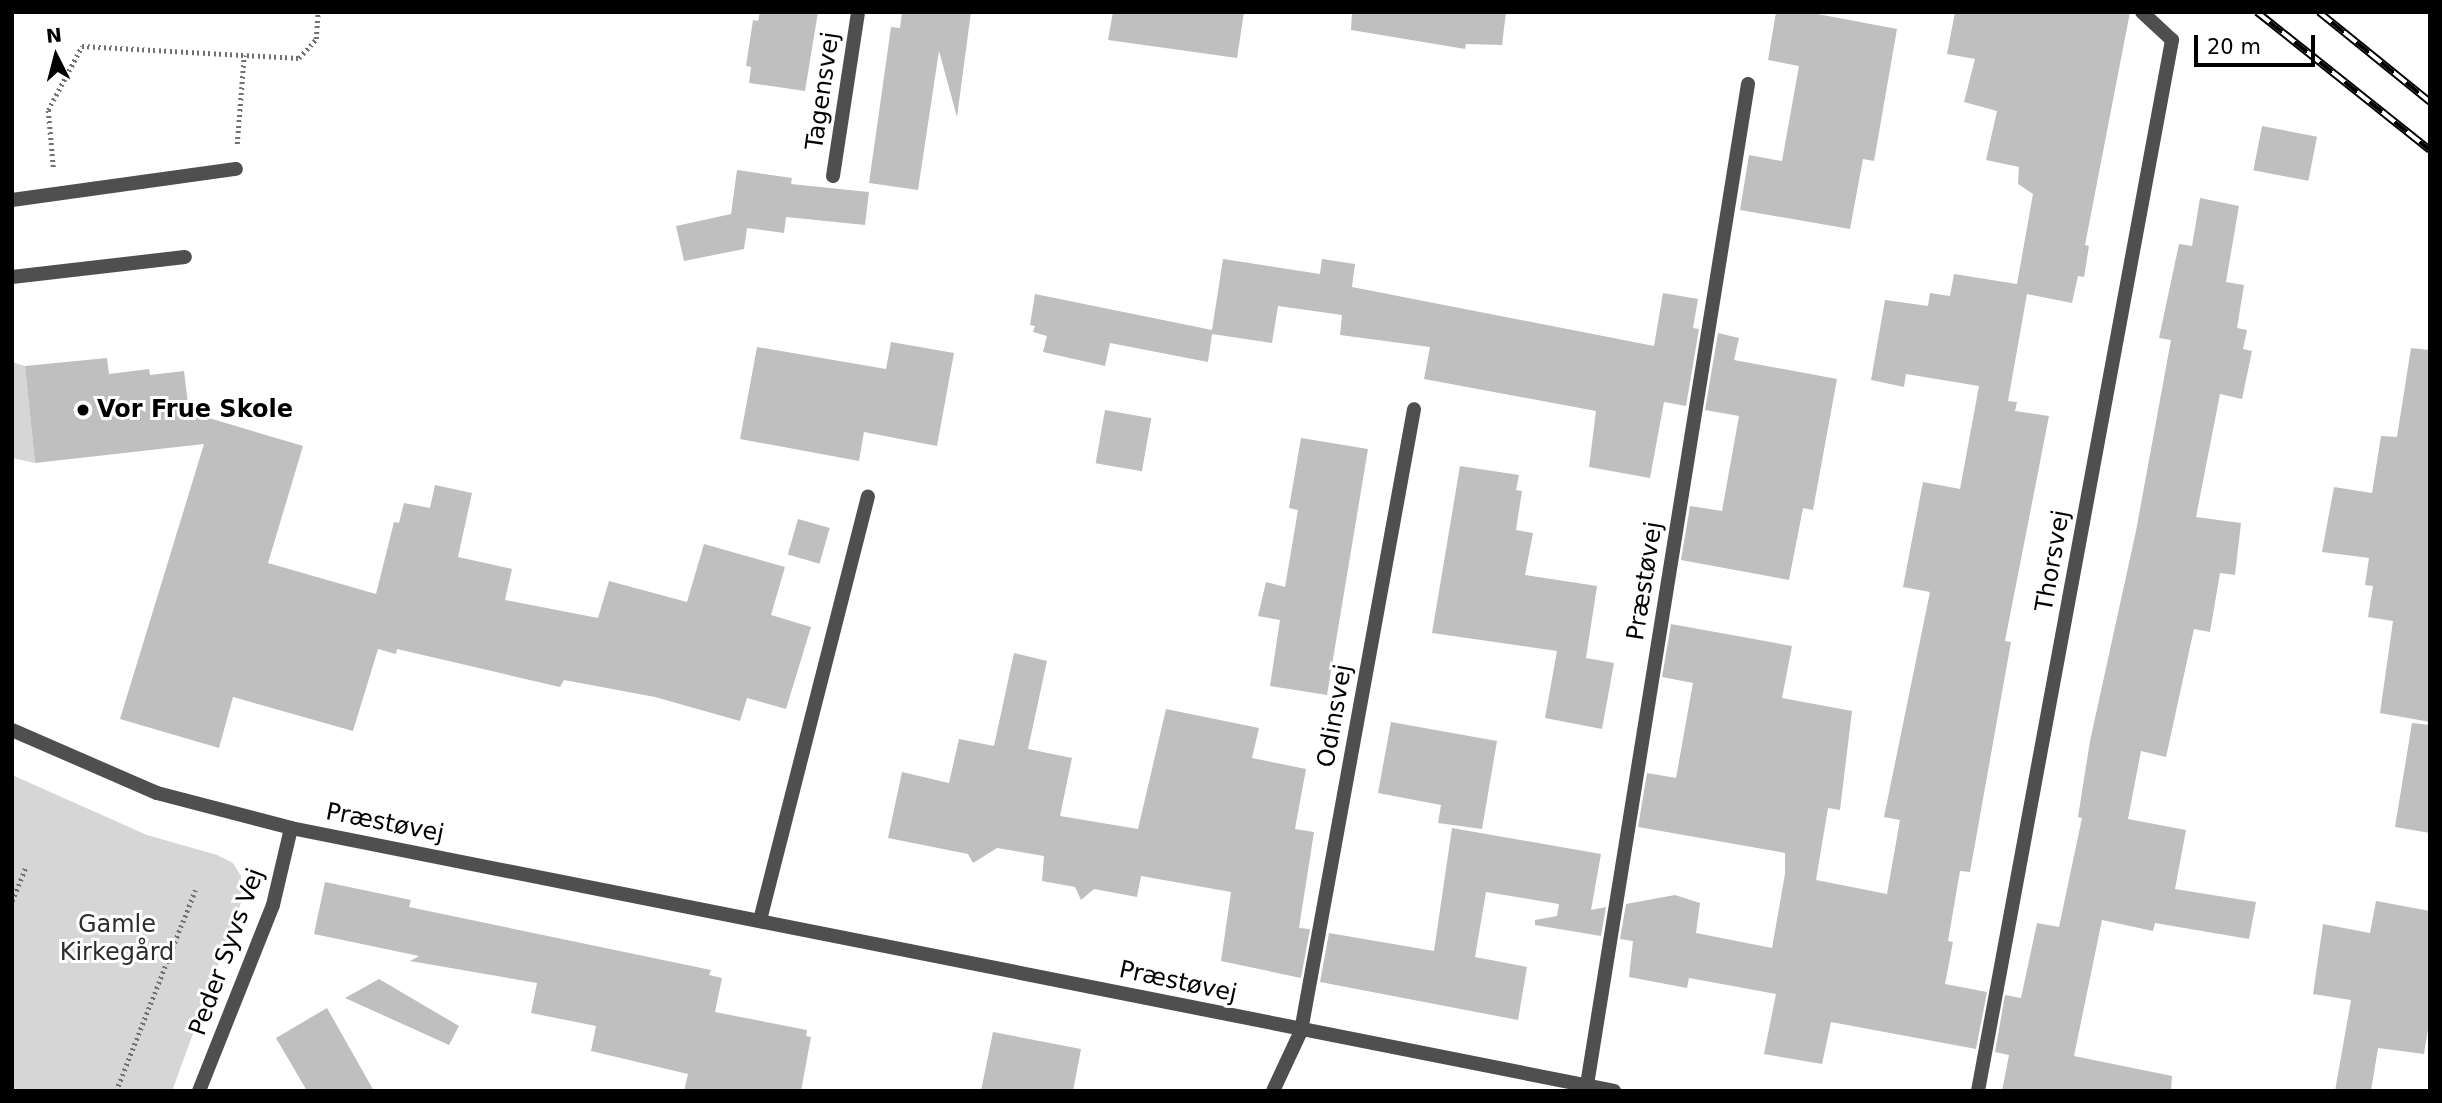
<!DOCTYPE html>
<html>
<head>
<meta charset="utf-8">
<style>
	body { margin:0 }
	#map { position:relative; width:2442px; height:1103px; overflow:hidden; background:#fff; font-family:"DejaVu Sans",sans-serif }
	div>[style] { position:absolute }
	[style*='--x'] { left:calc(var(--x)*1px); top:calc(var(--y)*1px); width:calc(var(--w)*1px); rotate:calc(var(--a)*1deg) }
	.green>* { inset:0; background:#d6d6d6 }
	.building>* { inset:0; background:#bfbfbf; transform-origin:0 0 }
	.path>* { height:4.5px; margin-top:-2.25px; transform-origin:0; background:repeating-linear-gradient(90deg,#717171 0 2px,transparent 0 5.5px) }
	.service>* { height:14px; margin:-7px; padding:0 7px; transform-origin:7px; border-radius:7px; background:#4f4f4f }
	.minor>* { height:14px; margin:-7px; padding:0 7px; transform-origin:7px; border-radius:7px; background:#4f4f4f }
	.tertiary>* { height:14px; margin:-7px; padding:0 7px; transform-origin:7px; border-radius:7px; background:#4f4f4f }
	.rail>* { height:8px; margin-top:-4px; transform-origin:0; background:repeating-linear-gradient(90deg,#fff 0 16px,#000 0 32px); box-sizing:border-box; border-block:2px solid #000 }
	.dots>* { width:19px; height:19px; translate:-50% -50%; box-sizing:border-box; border:4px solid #fff; border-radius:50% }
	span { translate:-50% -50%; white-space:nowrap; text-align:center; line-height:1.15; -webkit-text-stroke:6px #fff; paint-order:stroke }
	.street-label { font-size:24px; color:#000 }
	.poi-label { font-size:24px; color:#000; font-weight:700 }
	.left { translate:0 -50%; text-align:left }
	.park-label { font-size:24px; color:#2d2d2d }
	.frame { position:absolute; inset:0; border:14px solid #000; pointer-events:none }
	.north { position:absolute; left:21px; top:21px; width:70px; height:70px; -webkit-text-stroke:5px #fff; paint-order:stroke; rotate:354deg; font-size:19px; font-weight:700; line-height:28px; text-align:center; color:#000 }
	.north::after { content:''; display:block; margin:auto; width:24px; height:32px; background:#000; clip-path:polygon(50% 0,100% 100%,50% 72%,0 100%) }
	.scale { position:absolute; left:2194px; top:35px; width:121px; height:32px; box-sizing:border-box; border:4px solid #000; border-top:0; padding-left:9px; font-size:21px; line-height:24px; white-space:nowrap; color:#000; -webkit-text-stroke:5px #fff; paint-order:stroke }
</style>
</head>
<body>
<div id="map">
	<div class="green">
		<i style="clip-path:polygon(12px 362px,25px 366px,35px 463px,12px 458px)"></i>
		<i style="clip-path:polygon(12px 775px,147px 835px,217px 855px,233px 863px,241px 876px,241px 903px,172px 1091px,12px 1091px)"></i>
	</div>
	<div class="building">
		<i style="clip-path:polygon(760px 12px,818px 12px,805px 91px,749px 83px,751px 67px,746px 66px,753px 20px,758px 21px)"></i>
		<i style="clip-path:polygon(902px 12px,971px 12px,957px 117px,939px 51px,918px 190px,869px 183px,891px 27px,900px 28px)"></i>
		<i style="clip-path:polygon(1113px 12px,1244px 12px,1237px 58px,1108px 40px)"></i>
		<i style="clip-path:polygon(1352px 12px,1506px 12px,1502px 45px,1466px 44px,1465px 49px,1351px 30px)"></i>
		<i style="clip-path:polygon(1776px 12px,1807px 12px,1897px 29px,1874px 161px,1863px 159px,1850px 229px,1740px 210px,1749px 155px,1782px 161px,1799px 66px,1768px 60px)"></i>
		<i style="clip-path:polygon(1955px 12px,2130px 12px,2085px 245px,2089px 246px,2084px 277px,2078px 276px,2072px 303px,2027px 294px,2008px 401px,2017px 402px,2015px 411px,2049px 416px,2005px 641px,2011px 642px,1970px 872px,1960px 871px,1948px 941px,1953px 942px,1945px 984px,1987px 992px,1976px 1049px,1831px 1022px,1822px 1064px,1764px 1054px,1776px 994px,1689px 978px,1687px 988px,1629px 977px,1633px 941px,1620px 939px,1626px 904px,1675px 895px,1700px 903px,1696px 933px,1772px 948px,1785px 874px,1785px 853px,1638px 827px,1647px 773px,1676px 778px,1693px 683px,1662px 677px,1671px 624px,1792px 646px,1782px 698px,1852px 711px,1840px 810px,1828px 808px,1816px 880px,1887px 894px,1900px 820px,1884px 817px,1930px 592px,1903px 587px,1923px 482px,1960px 489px,1979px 386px,1906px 374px,1904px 387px,1871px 380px,1885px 300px,1928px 306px,1930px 293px,1950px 296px,1954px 274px,2017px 284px,2033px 194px,2018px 184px,2019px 167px,1986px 160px,1997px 111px,1964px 102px,1975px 59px,1947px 54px)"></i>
		<i style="left:2262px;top:126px;width:56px;height:45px;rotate:11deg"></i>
		<i style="clip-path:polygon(737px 170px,792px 178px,791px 184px,869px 192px,865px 225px,786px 217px,784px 233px,747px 228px,744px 249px,684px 261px,676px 226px,731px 214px)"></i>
		<i style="clip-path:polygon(2200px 198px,2239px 206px,2226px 282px,2244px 285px,2237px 328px,2247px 330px,2243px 349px,2252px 351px,2242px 399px,2220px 394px,2196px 517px,2241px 523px,2235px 575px,2220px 573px,2210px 632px,2194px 629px,2166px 757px,2141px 751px,2128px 819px,2186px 830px,2175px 889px,2256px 902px,2249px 939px,2155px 923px,2153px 931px,2102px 920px,2074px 1056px,2172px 1076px,2171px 1091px,2002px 1091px,2009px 1055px,1995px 1052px,2005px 995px,2021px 998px,2037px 923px,2059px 927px,2082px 818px,2078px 817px,2090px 741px,2136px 531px,2171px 340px,2159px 338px,2179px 244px,2192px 246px)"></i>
		<i style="clip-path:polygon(1223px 259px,1320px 274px,1322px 259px,1355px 264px,1352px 287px,1654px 346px,1663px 293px,1698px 299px,1693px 328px,1699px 329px,1686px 406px,1664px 402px,1650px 478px,1589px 467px,1596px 411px,1424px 379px,1430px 347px,1340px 335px,1342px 315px,1278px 306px,1272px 343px,1212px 334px,1208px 362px,1110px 343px,1105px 366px,1043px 352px,1047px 336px,1033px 332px,1035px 326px,1030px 325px,1035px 294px,1212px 330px)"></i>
		<i style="clip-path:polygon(1718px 333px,1739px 338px,1734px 360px,1837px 379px,1813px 510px,1803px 508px,1789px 580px,1681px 560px,1690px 506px,1722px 511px,1739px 416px,1705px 410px)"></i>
		<i style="clip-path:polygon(891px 342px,954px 353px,937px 446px,864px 432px,859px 461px,740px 439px,757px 347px,886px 369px)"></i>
		<i style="clip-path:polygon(2411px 348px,2430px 350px,2430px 722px,2380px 713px,2393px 621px,2368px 617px,2373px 586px,2365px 585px,2369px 558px,2322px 552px,2334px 487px,2372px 493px,2381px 436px,2397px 437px)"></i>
		<i style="clip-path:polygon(107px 358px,109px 374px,149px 369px,150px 375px,184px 371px,189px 412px,303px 446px,268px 563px,376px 594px,394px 522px,399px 523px,404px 503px,430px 508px,435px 485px,472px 493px,458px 557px,512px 569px,505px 600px,598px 618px,609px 581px,687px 602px,704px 544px,785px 567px,771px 615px,811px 627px,786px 709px,747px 698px,740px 721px,655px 697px,564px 680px,560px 687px,397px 649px,396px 654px,378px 649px,353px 731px,233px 697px,219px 748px,120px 719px,204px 444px,35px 463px,25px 366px)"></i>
		<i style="left:1105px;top:410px;width:47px;height:54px;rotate:10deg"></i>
		<i style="clip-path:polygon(1301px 438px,1368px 449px,1327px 695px,1270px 686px,1280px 620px,1258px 616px,1266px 582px,1285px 587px,1298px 510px,1289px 508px)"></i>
		<i style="clip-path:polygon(1460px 466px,1519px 475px,1516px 490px,1522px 491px,1516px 530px,1533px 533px,1525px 575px,1597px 586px,1586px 658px,1614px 663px,1602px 729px,1545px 718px,1557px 651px,1432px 633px)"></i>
		<i style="left:798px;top:519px;width:33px;height:37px;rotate:16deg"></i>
		<i style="clip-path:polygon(1014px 653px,1047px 661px,1028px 749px,1072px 758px,1060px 816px,1138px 829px,1166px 709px,1259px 728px,1252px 758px,1306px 769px,1295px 829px,1314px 832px,1299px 928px,1310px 929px,1301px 978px,1221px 961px,1231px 892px,1141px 876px,1137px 897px,1094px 889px,1081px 900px,1075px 887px,1042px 881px,1044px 856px,997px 848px,973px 863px,968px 854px,888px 838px,902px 772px,949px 783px,959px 739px,994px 746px)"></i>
		<i style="clip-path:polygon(1391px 722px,1497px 741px,1482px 829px,1438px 823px,1441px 805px,1378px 793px)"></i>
		<i style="clip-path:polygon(2412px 723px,2430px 725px,2430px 833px,2395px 827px)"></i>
		<i style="clip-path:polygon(1452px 828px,1601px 854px,1591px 910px,1606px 907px,1601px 936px,1535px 925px,1535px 920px,1557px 916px,1559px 904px,1486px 892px,1475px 957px,1527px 967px,1518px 1020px,1320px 982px,1329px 933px,1434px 951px)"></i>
		<i style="clip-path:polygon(325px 882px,411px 900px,409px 907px,711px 970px,709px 975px,722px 978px,715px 1012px,807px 1030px,806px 1036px,811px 1037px,801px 1091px,684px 1091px,688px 1074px,591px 1051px,596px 1026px,531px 1013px,537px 983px,410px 961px,419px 956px,314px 934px)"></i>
		<i style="clip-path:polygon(2376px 901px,2430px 911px,2430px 1017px,2424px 1054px,2378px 1048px,2371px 1091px,2335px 1091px,2351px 1000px,2313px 994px,2323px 924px,2370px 933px)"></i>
		<i style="clip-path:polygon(379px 979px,459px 1026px,449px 1045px,345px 998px)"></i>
		<i style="clip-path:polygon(327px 1008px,374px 1091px,307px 1091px,276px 1038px)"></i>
		<i style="clip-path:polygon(993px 1032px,1081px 1049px,1073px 1091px,981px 1091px)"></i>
	</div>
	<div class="path">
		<i style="--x:237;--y:144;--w:89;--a:-85.5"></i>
		<i style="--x:53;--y:167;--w:57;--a:-95"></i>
		<i style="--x:48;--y:110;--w:72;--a:-62"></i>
		<i style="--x:82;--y:46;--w:217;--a:3.2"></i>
		<i style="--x:299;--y:58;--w:25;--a:-48"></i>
		<i style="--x:316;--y:39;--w:27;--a:-86"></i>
		<i style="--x:12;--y:901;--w:35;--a:-68"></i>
		<i style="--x:116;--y:1091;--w:216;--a:-68.5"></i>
	</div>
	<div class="service">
		<i style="--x:12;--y:200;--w:226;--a:-7.9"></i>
		<i style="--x:12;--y:277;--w:174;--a:-6.6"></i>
	</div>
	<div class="minor">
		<i style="--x:833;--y:176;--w:166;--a:-81.3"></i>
		<i style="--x:760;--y:920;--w:437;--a:-75.7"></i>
		<i style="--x:199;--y:1091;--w:200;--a:-68.3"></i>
		<i style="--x:273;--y:905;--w:79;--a:-76.8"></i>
		<i style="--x:1273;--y:1091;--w:66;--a:-65"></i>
		<i style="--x:1301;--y:1031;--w:632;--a:-79.7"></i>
		<i style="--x:1586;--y:1091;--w:1020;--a:-80.86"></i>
		<i style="--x:1978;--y:1091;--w:1069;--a:-79.54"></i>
		<i style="--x:2172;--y:40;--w:41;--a:-137"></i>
	</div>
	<div class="tertiary">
		<i style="--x:12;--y:730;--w:158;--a:23.5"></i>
		<i style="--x:157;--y:793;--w:138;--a:14.6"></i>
		<i style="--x:291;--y:828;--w:1349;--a:11.24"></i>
	</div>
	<div class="rail">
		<i style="--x:2257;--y:12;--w:221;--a:38.6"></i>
		<i style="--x:2319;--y:12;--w:143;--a:39"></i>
	</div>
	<div class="dots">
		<i style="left:83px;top:410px;background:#000"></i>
	</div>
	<div class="street-label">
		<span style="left:823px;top:91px;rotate:-82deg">Tagensvej</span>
		<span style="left:2053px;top:561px;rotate:-80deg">Thorsvej</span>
		<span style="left:1645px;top:581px;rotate:-81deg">Præstøvej</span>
		<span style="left:1335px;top:716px;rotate:-80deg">Odinsvej</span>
		<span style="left:385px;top:823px;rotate:11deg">Præstøvej</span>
		<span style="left:227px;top:952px;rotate:-70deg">Peder Syvs Vej</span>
		<span style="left:1178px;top:982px;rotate:12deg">Præstøvej</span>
	</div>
	<div class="poi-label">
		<span class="left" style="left:97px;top:410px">Vor Frue Skole</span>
	</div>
	<div class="park-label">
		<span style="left:117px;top:939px">Gamle<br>Kirkegård</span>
	</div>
	<div class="frame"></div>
	<div class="north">N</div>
	<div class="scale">20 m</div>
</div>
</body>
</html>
